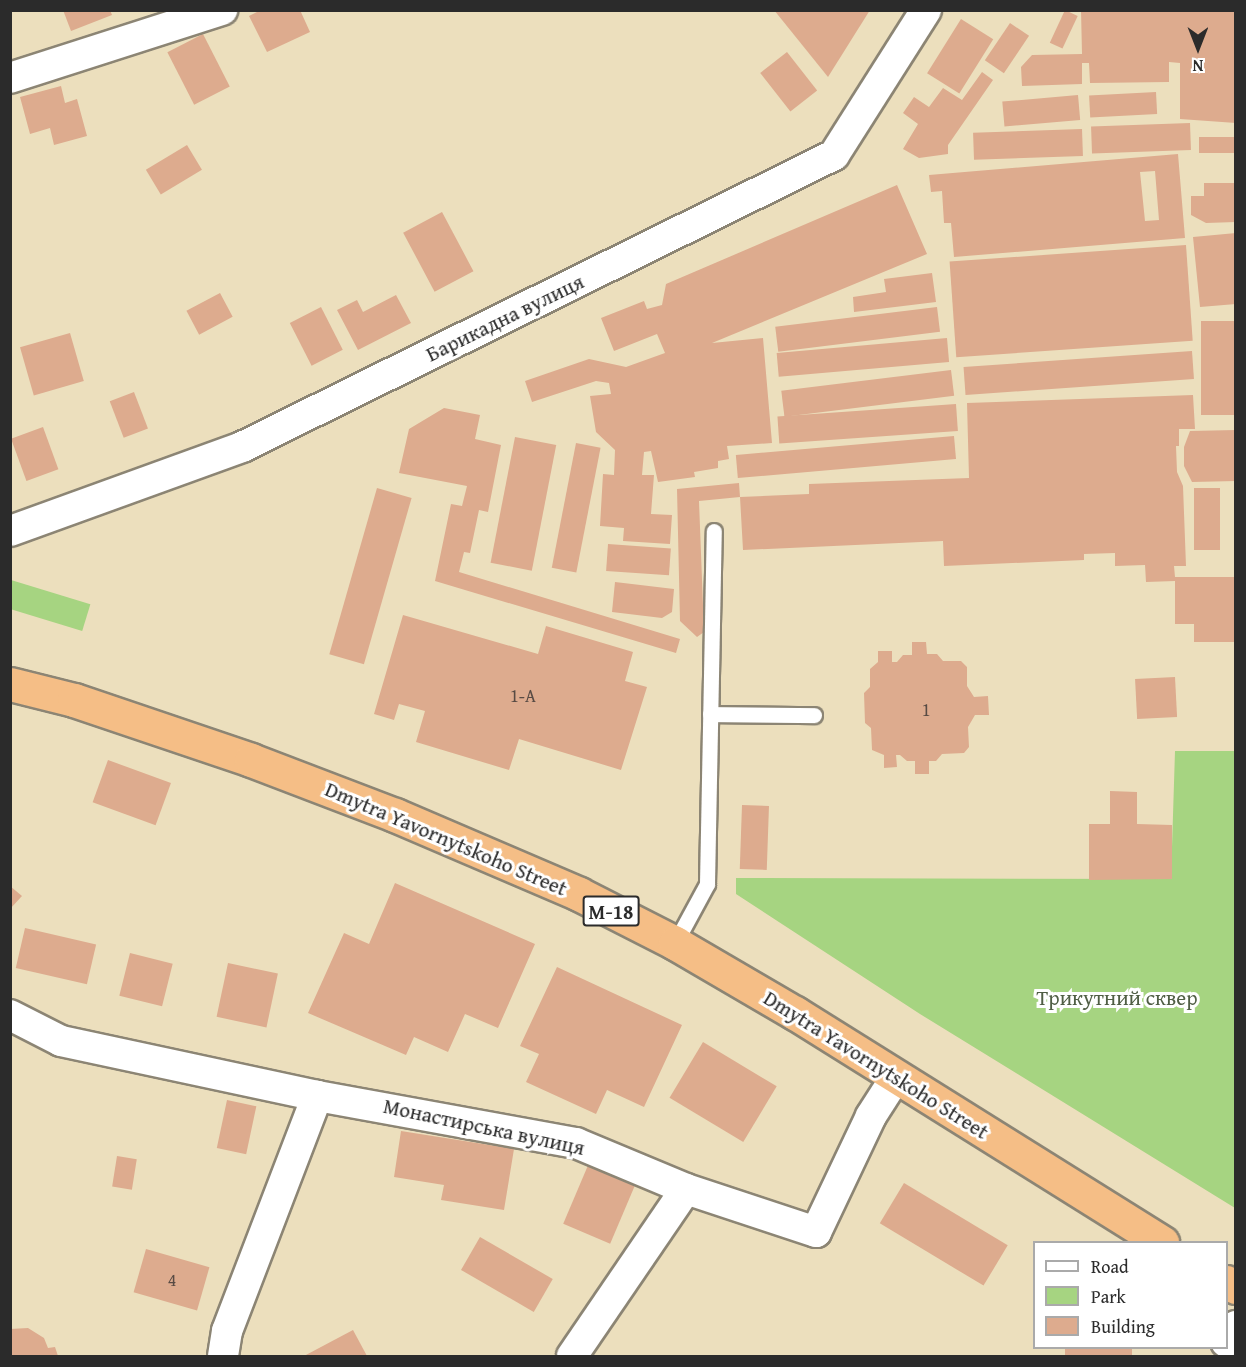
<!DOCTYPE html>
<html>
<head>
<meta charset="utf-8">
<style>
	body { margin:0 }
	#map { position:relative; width:1246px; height:1367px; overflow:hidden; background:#ecdfbd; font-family:"Gentium Book Plus",serif }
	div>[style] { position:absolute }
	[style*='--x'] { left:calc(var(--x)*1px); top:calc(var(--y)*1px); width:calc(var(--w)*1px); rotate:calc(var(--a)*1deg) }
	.green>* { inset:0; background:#a6d481; transform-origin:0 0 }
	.building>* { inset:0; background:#ddab8e; transform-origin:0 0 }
	.roads { filter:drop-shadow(2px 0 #8c8574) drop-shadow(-2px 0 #8c8574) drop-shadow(0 2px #8c8574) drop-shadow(0 -2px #8c8574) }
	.lane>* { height:15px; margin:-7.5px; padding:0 7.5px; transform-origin:7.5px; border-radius:7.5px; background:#fff }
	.street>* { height:30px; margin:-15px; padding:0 15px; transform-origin:15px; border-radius:15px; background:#fff }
	.highway>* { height:33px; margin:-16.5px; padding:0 16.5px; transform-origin:16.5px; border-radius:16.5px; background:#f5be86 }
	span { translate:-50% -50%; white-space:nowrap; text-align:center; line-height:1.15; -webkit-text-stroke:6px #fff; paint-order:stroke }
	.number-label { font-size:18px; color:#584b44 }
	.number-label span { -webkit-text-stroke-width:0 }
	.shield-label span { padding:2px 4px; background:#fff; border:2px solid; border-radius:4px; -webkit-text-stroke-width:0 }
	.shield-label { font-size:20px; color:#2b2b2b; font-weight:700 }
	.street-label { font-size:21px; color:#2b2b2b }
	.park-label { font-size:21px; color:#505e45 }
	.frame { position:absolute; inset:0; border:12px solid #2b2b2b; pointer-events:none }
	.legend { position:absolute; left:1033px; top:1241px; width:195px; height:108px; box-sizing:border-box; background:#fff; border:2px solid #aaa; margin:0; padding:8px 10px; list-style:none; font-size:18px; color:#2b2b2b }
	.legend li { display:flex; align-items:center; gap:12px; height:30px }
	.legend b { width:30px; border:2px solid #aaa }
	.north { position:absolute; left:1168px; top:18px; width:60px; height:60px; -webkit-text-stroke:4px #fff; paint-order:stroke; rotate:180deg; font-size:16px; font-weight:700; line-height:24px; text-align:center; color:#2b2b2b }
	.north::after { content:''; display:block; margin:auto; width:21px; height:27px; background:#2b2b2b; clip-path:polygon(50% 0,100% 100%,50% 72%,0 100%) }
</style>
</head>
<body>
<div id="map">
	<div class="green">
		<i style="left:11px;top:580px;width:83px;height:28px;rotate:17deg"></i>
		<i style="clip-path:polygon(1175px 751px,1235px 751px,1235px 1208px,920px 1014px,736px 894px,736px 878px,1171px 879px)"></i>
	</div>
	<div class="building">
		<i style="clip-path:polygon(63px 10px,110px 10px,112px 15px,71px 31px)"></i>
		<i style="clip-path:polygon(261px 10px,300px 10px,310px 32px,267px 52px,249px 16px)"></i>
		<i style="clip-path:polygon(774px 10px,870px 10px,828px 77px)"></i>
		<i style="left:1065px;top:10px;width:14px;height:36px;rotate:25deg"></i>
		<i style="clip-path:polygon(1081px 10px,1236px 10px,1236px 123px,1180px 119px,1180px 63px,1169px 62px,1169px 82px,1090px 83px,1089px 63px,1082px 63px,1082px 84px,1022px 86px,1021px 67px,1032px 55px,1082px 54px)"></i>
		<i style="left:961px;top:19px;width:38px;height:64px;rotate:32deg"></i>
		<i style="left:1010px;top:23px;width:23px;height:45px;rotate:34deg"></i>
		<i style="left:203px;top:34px;width:59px;height:40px;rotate:63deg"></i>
		<i style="left:787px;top:52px;width:49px;height:34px;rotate:52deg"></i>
		<i style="clip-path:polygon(982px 72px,993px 80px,948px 145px,948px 154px,919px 158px,903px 149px,918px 124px,903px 113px,914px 97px,929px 107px,943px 88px,962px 100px)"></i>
		<i style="clip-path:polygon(61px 86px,65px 103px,77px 99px,87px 136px,54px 145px,50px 128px,30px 134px,20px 97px)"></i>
		<i style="left:1156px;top:92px;width:22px;height:67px;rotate:87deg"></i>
		<i style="left:1078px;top:95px;width:25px;height:76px;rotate:85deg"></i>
		<i style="left:1190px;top:123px;width:27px;height:99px;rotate:88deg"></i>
		<i style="left:1082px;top:129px;width:27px;height:109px;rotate:88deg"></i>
		<i style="left:1236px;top:137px;width:16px;height:37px;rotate:90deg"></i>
		<i style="left:187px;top:145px;width:29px;height:48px;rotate:59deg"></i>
		<i style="clip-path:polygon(evenodd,1178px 154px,1185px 238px,954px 257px,951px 223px,944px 223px,942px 191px,931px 192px,929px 175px,1178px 154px,1155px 171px,1159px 220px,1145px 221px,1140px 172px,1155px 171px)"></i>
		<i style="clip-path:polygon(1204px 183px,1236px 183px,1236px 222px,1206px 223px,1191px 215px,1191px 196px,1204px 196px)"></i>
		<i style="clip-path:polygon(897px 185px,927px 254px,712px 343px,763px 338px,772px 443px,727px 446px,729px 459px,718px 461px,718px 468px,694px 472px,695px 477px,658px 482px,651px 451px,644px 452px,642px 475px,654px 475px,651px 514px,672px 515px,670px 544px,623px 541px,624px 528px,600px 526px,603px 474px,614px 475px,615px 450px,596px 432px,590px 396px,611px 394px,609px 383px,596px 381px,532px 402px,525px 381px,589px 359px,626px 367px,665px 353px,657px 334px,614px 351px,601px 318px,644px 301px,647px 309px,662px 305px,666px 284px)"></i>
		<i style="left:442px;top:212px;width:67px;height:44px;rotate:62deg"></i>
		<i style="clip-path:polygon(1236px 233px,1236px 304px,1200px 307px,1193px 237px)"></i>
		<i style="left:1186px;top:245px;width:96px;height:237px;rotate:86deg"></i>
		<i style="clip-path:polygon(932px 273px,936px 302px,854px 312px,853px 297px,886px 292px,884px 279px)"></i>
		<i style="left:220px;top:293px;width:27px;height:38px;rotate:62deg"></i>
		<i style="clip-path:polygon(396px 295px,411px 323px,358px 350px,337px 310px,357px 300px,363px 312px)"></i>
		<i style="left:321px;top:307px;width:48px;height:35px;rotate:63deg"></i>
		<i style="left:937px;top:307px;width:25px;height:163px;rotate:83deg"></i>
		<i style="left:1236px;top:321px;width:94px;height:35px;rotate:90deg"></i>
		<i style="left:70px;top:333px;width:50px;height:52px;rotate:74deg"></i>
		<i style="left:947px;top:338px;width:24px;height:171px;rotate:85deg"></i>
		<i style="left:1192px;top:351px;width:28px;height:229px;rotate:86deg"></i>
		<i style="left:951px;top:370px;width:26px;height:171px;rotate:83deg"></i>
		<i style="left:134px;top:392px;width:39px;height:26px;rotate:69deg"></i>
		<i style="clip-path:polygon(1193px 395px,1195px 429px,1179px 429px,1179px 446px,1176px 446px,1177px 472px,1183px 486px,1186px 566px,1174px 566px,1175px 577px,1236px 577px,1236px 642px,1194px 642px,1194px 624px,1175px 624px,1175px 581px,1146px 582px,1145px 565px,1115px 566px,1115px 553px,1084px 554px,1084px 560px,944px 566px,943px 541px,743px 550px,740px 497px,809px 494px,809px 484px,969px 478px,967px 403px)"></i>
		<i style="left:956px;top:404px;width:27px;height:179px;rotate:86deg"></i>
		<i style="clip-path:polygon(444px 408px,480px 415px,475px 439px,501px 445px,488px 512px,479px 510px,470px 553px,464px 552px,459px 572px,680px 639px,676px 653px,435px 581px,451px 504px,462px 506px,467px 486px,399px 473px,409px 429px)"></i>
		<i style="left:43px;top:427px;width:45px;height:34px;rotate:70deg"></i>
		<i style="clip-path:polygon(1236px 430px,1236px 481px,1192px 482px,1184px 466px,1184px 447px,1190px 431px)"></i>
		<i style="left:954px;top:436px;width:23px;height:219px;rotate:85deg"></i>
		<i style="left:515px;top:437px;width:42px;height:128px;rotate:11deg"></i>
		<i style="left:576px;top:443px;width:25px;height:127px;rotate:11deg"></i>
		<i style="clip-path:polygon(739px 483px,740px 497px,699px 501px,704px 632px,697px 637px,680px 621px,677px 489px)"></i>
		<i style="left:377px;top:488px;width:36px;height:173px;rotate:16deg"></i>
		<i style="left:1194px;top:488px;width:26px;height:62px"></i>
		<i style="left:608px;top:544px;width:63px;height:27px;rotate:4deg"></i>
		<i style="clip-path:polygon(615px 582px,674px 589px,672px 612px,662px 618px,612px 612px)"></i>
		<i style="clip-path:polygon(403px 615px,538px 654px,546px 626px,633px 652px,625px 681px,647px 687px,621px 770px,519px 739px,509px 770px,416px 742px,425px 711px,399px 704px,394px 720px,374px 714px)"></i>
		<i style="clip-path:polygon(912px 642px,926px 642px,927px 654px,937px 654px,943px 661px,961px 661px,967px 667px,967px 686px,974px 697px,988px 696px,989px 715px,975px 715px,968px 727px,969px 747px,964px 753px,942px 754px,936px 761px,929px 761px,929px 774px,915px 774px,915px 761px,907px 761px,900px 755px,896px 755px,897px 767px,884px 768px,884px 755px,872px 750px,871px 728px,865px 723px,864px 693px,870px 687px,870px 669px,878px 662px,878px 651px,892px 651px,892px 662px,897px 662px,903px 655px,912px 655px)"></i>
		<i style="left:1175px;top:677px;width:40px;height:40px;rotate:87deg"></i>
		<i style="left:108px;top:760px;width:67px;height:45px;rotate:20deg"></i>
		<i style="clip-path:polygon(1110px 791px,1137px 792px,1137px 824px,1172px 825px,1172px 879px,1089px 880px,1089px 824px,1110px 824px)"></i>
		<i style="left:742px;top:805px;width:27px;height:64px;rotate:2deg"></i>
		<i style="clip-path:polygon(395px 883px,535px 944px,498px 1028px,465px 1014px,448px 1052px,414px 1037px,406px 1055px,308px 1013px,344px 933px,369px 944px)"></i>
		<i style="clip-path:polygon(10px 886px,22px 896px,10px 909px)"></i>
		<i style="left:25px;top:928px;width:73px;height:41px;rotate:13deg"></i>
		<i style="left:130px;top:953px;width:44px;height:44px;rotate:14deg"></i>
		<i style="left:228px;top:963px;width:51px;height:55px;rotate:12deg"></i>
		<i style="clip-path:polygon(557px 967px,682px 1025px,644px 1107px,607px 1090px,596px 1114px,526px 1082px,539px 1054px,520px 1046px)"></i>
		<i style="left:703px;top:1042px;width:86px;height:65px;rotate:31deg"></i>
		<i style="left:227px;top:1100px;width:30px;height:49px;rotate:12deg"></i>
		<i style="clip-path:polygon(401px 1131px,514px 1149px,504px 1210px,441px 1200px,444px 1185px,394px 1177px)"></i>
		<i style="left:117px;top:1156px;width:20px;height:31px;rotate:9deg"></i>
		<i style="left:589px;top:1163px;width:51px;height:66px;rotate:23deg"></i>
		<i style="left:904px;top:1183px;width:121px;height:47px;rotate:31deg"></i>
		<i style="left:480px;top:1237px;width:84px;height:38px;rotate:30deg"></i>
		<i style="left:146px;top:1249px;width:66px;height:45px;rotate:16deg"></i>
		<i style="clip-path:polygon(28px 1328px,44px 1338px,48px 1348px,55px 1347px,58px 1356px,10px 1356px,10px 1329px)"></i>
		<i style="clip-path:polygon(353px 1330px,367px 1356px,304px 1356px)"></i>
		<i style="left:1065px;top:1348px;width:67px;height:8px"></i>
	</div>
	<div class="roads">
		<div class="lane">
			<i style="--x:710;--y:714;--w:104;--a:0.6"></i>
			<i style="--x:675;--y:943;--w:67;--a:-61.5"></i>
			<i style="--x:707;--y:884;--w:353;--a:-88.9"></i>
		</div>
		<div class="street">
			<i style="--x:10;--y:78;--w:223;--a:-17.8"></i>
			<i style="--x:10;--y:531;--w:247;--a:-19.9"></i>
			<i style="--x:242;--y:447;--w:660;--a:-26.25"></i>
			<i style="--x:834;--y:155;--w:172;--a:-57.6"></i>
			<i style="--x:10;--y:1015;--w:57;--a:27"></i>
			<i style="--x:61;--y:1041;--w:262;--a:12.1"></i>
			<i style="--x:317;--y:1096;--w:263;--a:10.3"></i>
			<i style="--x:576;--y:1143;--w:119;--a:22.7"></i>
			<i style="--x:686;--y:1189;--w:137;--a:18.3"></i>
			<i style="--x:816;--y:1232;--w:128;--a:-64.6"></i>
			<i style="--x:871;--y:1116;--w:46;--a:-57.3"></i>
			<i style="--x:1226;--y:1342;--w:19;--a:-58"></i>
			<i style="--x:223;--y:1356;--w:25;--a:-81"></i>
			<i style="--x:227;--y:1331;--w:252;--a:-69"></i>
			<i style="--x:572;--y:1356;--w:202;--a:-55.7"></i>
		</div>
		<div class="highway">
			<i style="--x:10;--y:684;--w:66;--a:14"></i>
			<i style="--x:74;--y:700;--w:187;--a:18.7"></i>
			<i style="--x:251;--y:760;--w:154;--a:20.9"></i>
			<i style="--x:395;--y:815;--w:200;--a:23.2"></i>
			<i style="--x:579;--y:894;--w:108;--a:27"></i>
			<i style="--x:675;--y:943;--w:139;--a:30.3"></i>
			<i style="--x:795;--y:1013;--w:433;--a:32"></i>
			<i style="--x:1226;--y:1282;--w:11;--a:27"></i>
		</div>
	</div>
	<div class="number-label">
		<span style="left:523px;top:696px">1-А</span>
		<span style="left:926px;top:710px">1</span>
		<span style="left:172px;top:1280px">4</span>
	</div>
	<div class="shield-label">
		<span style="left:611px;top:911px">М-18</span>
	</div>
	<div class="street-label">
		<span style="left:505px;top:318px;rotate:-26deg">Барикадна вулиця</span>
		<span style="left:446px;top:839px;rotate:23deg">Dmytra Yavornytskoho Street</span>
		<span style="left:876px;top:1065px;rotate:32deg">Dmytra Yavornytskoho Street</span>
		<span style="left:484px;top:1127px;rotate:12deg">Монастирська вулиця</span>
	</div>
	<div class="park-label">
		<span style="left:1117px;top:998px">Трикутний сквер</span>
	</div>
	<div class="frame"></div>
	<ul class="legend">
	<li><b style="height:8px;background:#fff"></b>Road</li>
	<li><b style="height:16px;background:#a6d481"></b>Park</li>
	<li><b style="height:16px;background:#ddab8e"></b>Building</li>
	</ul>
	<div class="north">N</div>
</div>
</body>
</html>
